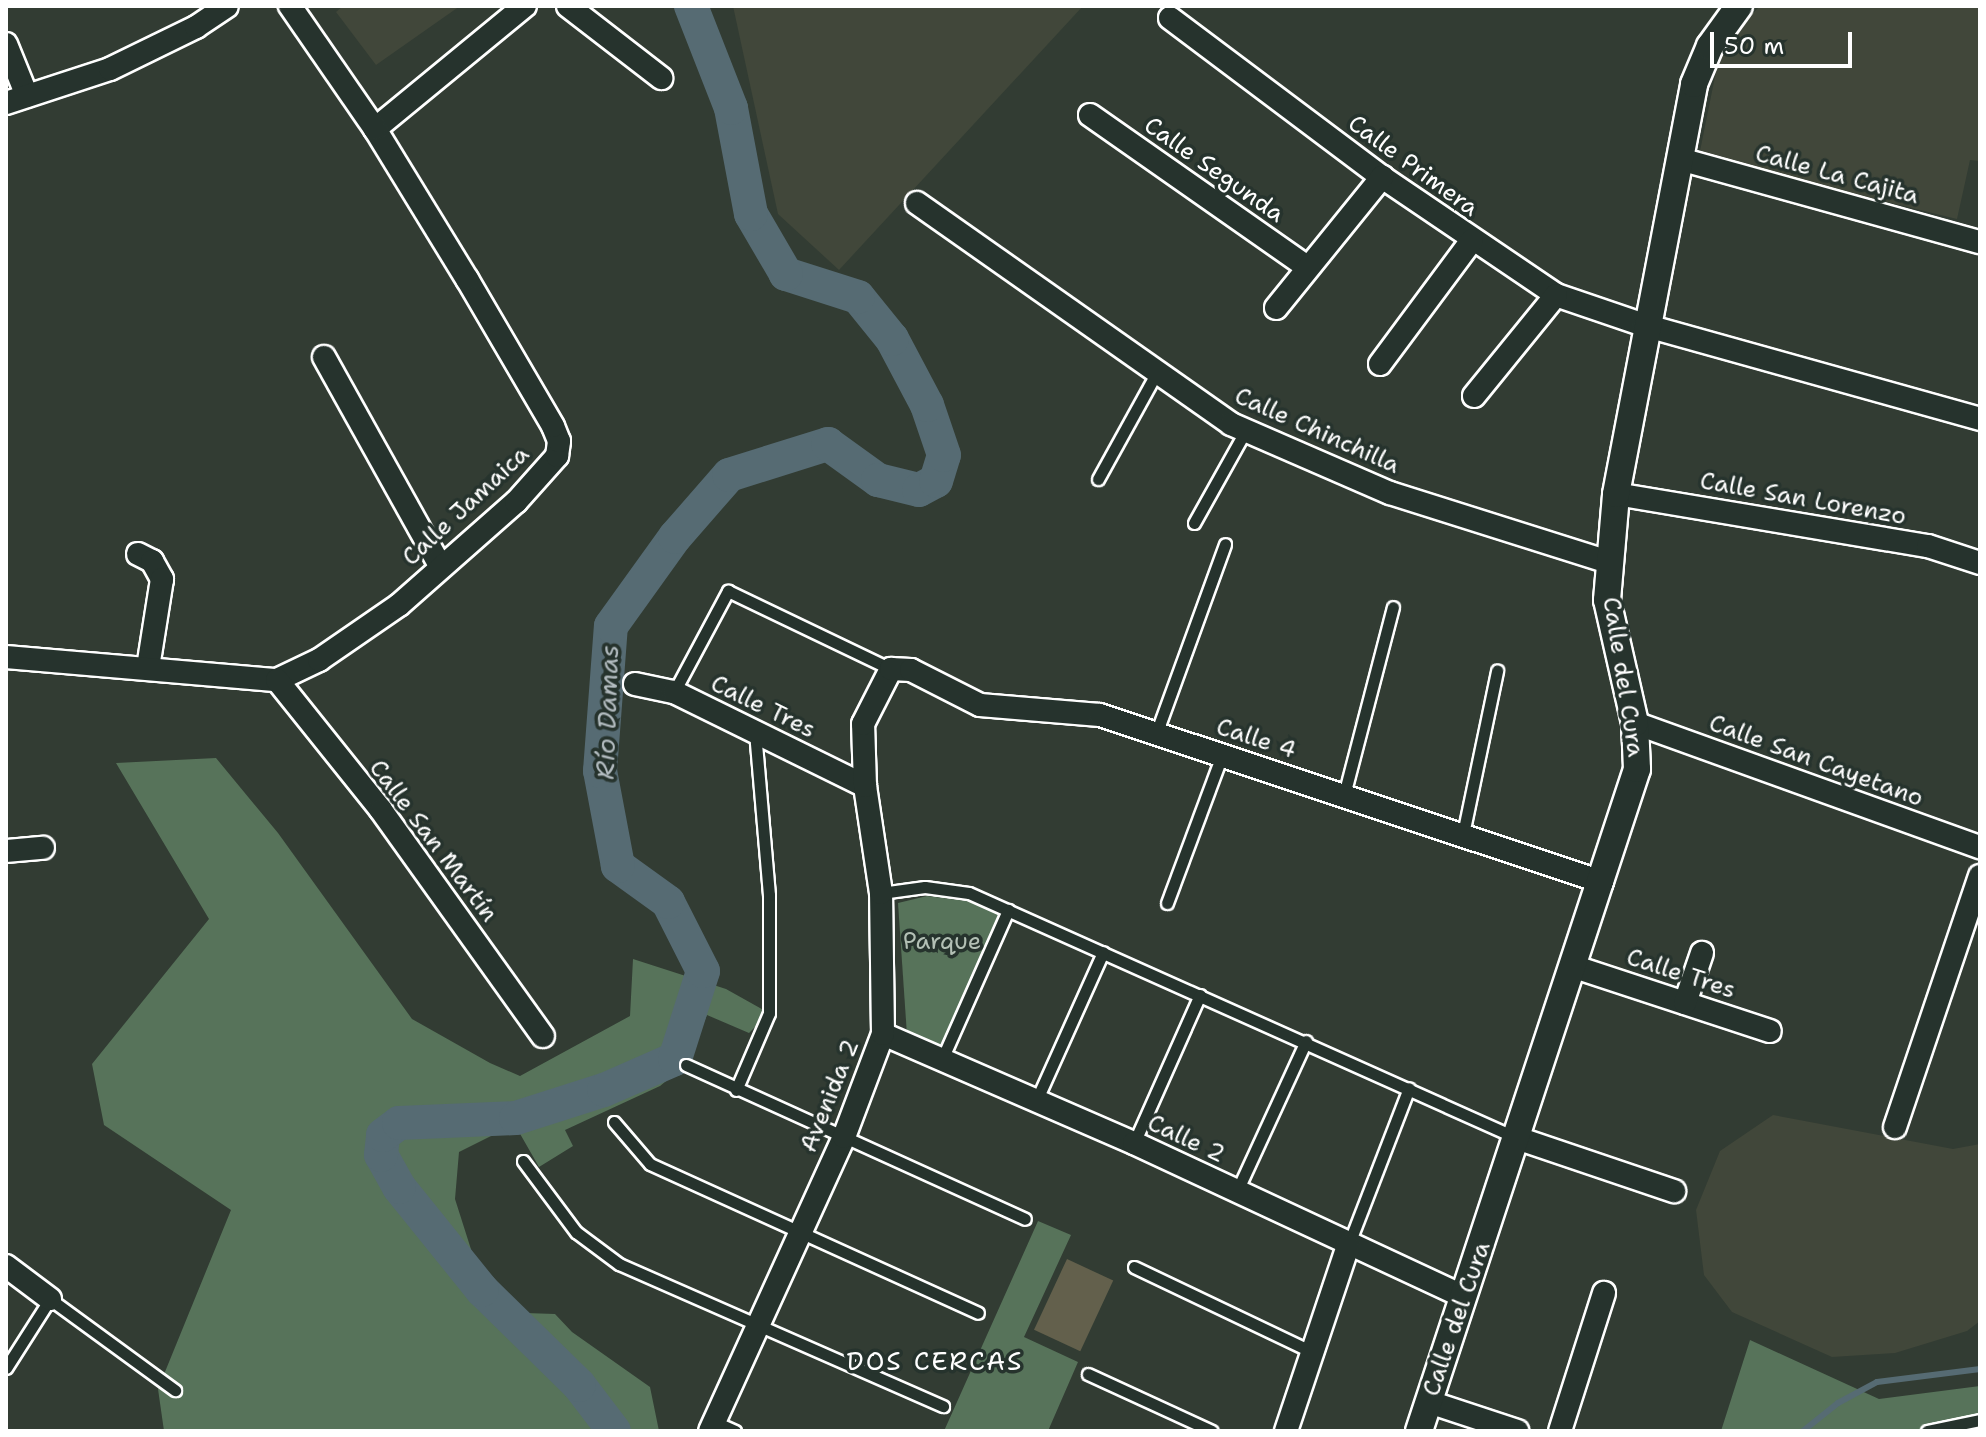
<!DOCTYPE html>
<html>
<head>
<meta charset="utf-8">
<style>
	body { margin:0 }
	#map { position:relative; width:1986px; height:1437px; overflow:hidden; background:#323c33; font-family:"Shantell Sans",sans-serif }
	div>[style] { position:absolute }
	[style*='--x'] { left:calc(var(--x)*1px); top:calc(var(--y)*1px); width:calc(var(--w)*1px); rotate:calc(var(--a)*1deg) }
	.built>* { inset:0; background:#41473a }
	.green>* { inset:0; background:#57735a }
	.stream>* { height:6px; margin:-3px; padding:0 3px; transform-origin:3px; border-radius:3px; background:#566b73 }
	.river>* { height:34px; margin:-17px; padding:0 17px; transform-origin:17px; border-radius:17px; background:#566b73 }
	.building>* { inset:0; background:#63604c; transform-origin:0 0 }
	.roads { filter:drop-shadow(2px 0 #fff) drop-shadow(-2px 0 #fff) drop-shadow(0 2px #fff) drop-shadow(0 -2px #fff) }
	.service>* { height:11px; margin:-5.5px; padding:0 5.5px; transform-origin:5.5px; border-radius:5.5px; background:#26332d }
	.minor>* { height:22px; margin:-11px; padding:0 11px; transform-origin:11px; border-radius:11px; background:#26332d }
	.tertiary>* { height:26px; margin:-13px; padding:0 13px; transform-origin:13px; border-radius:13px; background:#26332d }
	span { translate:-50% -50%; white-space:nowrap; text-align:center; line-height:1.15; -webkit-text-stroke:7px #26332d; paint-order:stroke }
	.street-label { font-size:24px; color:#fff }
	.park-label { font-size:24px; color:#b3c0b5 }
	.water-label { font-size:26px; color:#b3bcc0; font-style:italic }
	.neighbourhood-label { font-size:26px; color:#fff; letter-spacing:2px }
	.frame { position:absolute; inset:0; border:8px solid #fff; pointer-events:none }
	.scale { position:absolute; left:1710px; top:32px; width:142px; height:36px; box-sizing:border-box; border:4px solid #fff; border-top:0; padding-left:10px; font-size:24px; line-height:28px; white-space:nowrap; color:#fff; -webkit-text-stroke:6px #26332d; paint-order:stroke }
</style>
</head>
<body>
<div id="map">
	<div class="built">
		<i style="clip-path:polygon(343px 6px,460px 6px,376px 65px,336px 12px)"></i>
		<i style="clip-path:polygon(733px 6px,1083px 6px,839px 270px,778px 214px)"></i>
		<i style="clip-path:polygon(1760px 6px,1980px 6px,1980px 161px,1970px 160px,1957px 219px,1699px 156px,1721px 47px)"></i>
		<i style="clip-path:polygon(1773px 1115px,1953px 1149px,1980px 1144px,1980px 1321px,1967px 1331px,1895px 1353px,1832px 1357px,1732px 1312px,1704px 1275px,1696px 1210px,1720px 1151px)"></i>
	</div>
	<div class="green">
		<i style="clip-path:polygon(216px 758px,278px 833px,412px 1019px,490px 1063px,520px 1076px,630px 1016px,633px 959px,726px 989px,769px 1013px,749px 1033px,707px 1015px,686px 1065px,660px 1086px,565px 1130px,573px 1146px,539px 1167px,519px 1132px,499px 1132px,459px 1152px,455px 1199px,476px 1265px,525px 1313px,555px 1314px,572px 1332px,650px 1387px,659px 1431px,164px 1431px,158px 1389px,231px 1210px,104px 1125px,92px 1064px,209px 919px,116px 763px)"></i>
		<i style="clip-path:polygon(927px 896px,974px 902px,1000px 914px,940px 1049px,907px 1035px,898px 903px)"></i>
		<i style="clip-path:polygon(1038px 1221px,1071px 1235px,1024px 1337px,1078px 1362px,1048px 1431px,944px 1431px)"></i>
		<i style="clip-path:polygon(1750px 1340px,1879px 1399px,1980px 1386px,1980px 1431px,1721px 1431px)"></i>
	</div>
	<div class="stream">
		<i style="--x:1803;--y:1431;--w:45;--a:-38.7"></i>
		<i style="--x:1838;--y:1403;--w:44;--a:-28.3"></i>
		<i style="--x:1877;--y:1382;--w:104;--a:-7.2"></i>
	</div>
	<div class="river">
		<i style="--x:614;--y:1431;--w:58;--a:-127.3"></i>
		<i style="--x:579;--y:1385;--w:136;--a:-135.6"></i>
		<i style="--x:482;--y:1290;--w:132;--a:-128.9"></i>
		<i style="--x:399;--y:1187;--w:37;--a:-119"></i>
		<i style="--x:381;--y:1155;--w:20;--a:-84"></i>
		<i style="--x:383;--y:1135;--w:20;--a:-37"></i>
		<i style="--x:399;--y:1123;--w:117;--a:-2.4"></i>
		<i style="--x:516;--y:1118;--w:92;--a:-17.7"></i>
		<i style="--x:604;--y:1090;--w:77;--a:-23.6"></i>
		<i style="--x:675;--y:1059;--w:92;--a:-72.3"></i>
		<i style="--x:703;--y:971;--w:77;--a:-116.9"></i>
		<i style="--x:668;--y:902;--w:62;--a:-144.2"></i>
		<i style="--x:618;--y:866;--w:97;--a:-100.7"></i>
		<i style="--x:600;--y:771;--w:145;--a:-85.7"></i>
		<i style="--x:611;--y:626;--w:110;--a:-54.3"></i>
		<i style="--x:675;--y:537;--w:82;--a:-48.9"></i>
		<i style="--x:729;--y:475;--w:104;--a:-17.4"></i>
		<i style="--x:828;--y:444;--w:62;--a:35.8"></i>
		<i style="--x:878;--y:480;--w:42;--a:13.7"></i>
		<i style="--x:919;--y:490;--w:19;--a:-28"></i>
		<i style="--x:936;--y:481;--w:27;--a:-73"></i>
		<i style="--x:944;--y:455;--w:53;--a:-108.8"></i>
		<i style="--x:927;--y:405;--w:75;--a:-117.9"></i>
		<i style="--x:892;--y:339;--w:54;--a:-129"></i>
		<i style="--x:858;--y:297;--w:76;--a:-162.3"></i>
		<i style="--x:786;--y:274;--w:69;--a:-120.3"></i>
		<i style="--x:751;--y:214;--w:108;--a:-100.7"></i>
		<i style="--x:731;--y:108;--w:110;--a:-111.4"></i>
	</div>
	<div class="building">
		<i style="left:1067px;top:1259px;width:51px;height:78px;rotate:25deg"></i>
	</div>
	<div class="roads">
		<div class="service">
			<i style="--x:1098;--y:479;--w:120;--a:-61.1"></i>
			<i style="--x:1194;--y:523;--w:107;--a:-60.8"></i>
			<i style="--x:674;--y:692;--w:115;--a:-61.9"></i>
			<i style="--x:728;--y:591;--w:181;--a:25.6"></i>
			<i style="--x:1156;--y:734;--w:202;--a:-70"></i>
			<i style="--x:1344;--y:795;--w:194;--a:-75.4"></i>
			<i style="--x:1463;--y:834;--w:167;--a:-78.2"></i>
			<i style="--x:881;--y:893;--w:44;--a:-7.8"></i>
			<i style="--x:925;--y:887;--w:44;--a:7.8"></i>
			<i style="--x:969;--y:893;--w:600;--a:24.09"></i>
			<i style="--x:1167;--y:903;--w:158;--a:-69.6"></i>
			<i style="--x:943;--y:1057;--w:161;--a:-66.1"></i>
			<i style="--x:686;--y:1065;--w:372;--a:24.4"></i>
			<i style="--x:736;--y:1090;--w:84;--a:-66.8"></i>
			<i style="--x:769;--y:1013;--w:118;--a:-90"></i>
			<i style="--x:769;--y:895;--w:165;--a:-94.9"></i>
			<i style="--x:1037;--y:1099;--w:161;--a:-65.8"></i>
			<i style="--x:614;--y:1122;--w:55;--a:49.4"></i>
			<i style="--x:650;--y:1164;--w:360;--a:24.4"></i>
			<i style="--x:1134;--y:1143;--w:162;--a:-66"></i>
			<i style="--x:523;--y:1161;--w:89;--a:53.3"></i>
			<i style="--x:576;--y:1232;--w:54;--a:36.7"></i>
			<i style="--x:619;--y:1264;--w:354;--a:23.7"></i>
			<i style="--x:1237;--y:1191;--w:165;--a:-65.3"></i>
			<i style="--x:1348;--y:1246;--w:169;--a:-68.9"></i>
			<i style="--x:1134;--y:1267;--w:197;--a:25.5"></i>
			<i style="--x:6;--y:1368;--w:82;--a:-57.5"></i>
			<i style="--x:50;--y:1299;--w:155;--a:36.1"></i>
			<i style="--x:1088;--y:1374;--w:136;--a:24.7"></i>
			<i style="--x:715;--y:1422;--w:22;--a:24"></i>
			<i style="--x:1927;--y:1431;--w:54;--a:-11.7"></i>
		</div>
		<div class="minor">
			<i style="--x:568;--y:6;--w:118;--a:37.7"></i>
			<i style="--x:1170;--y:18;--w:265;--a:36.9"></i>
			<i style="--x:1382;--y:177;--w:210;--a:34.1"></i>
			<i style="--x:1556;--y:295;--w:93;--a:18.8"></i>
			<i style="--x:1644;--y:325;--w:349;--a:15.6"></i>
			<i style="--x:6;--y:44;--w:56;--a:68"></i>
			<i style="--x:6;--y:103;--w:109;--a:-18.1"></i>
			<i style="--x:110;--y:69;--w:96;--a:-26"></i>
			<i style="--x:196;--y:27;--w:37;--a:-34"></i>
			<i style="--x:1090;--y:115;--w:265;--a:35"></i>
			<i style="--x:375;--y:129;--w:194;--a:-39.4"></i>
			<i style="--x:1680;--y:159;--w:311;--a:15.5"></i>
			<i style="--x:917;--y:203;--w:384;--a:35.1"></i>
			<i style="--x:1231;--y:424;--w:173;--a:23.5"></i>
			<i style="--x:1390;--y:493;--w:230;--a:17.5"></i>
			<i style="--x:1276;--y:308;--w:169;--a:-51"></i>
			<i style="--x:324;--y:357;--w:240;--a:60.9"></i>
			<i style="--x:1380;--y:364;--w:154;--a:-53.4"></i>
			<i style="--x:1474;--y:396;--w:130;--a:-50.9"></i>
			<i style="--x:1616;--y:494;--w:316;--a:9.5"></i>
			<i style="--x:1928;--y:546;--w:55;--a:18.1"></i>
			<i style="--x:138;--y:554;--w:16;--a:27"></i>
			<i style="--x:152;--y:561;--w:21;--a:61"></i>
			<i style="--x:162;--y:579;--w:89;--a:99"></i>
			<i style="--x:6;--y:657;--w:272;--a:4.9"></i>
			<i style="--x:277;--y:680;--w:47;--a:-25.5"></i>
			<i style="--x:319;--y:660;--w:97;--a:-34.5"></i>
			<i style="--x:399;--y:605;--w:156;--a:-41.4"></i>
			<i style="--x:516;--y:502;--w:62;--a:-48.3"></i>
			<i style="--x:557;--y:456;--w:15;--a:-82"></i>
			<i style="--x:559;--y:441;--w:16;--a:-112"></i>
			<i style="--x:553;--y:426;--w:170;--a:-120.3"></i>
			<i style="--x:467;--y:279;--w:176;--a:-121.5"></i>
			<i style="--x:375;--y:129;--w:150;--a:-124.6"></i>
			<i style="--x:277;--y:680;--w:166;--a:51.3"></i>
			<i style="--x:381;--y:810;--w:278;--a:54.4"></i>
			<i style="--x:635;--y:684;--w:40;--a:12"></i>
			<i style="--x:674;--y:692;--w:213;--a:26.2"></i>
			<i style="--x:1635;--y:723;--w:367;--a:19.8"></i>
			<i style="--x:6;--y:851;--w:37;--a:-5"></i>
			<i style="--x:1575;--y:967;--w:205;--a:18.2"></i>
			<i style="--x:1685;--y:1003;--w:53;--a:-71.2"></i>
			<i style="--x:883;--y:1034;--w:274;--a:23.5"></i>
			<i style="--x:1134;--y:1143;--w:364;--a:25"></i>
			<i style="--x:1895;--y:1127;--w:265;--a:-71.3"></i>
			<i style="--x:1517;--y:1138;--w:166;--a:18.7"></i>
			<i style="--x:6;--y:1266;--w:55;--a:36.9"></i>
			<i style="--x:1429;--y:1402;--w:93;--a:18.2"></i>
			<i style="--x:710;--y:1431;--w:323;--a:-65.5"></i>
			<i style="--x:844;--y:1137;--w:110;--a:-69.3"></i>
			<i style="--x:883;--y:1034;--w:141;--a:-90.8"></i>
			<i style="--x:881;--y:893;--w:108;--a:-98.5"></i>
			<i style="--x:865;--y:786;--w:62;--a:-91.8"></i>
			<i style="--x:863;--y:724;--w:62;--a:-63"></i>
			<i style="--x:891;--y:669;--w:20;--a:3"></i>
			<i style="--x:911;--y:670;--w:77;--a:26.9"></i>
			<i style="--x:980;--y:705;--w:120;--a:4.8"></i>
			<i style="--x:1100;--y:715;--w:529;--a:18.4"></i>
			<i style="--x:1286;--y:1431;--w:195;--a:-71.5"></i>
			<i style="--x:1560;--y:1431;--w:145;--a:-72.3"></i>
		</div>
		<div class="tertiary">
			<i style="--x:1419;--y:1431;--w:697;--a:-71.77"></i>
			<i style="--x:1637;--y:769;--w:46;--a:-92.5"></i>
			<i style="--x:1635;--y:723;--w:126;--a:-102.8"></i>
			<i style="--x:1607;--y:600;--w:106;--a:-85.1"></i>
			<i style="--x:1616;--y:494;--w:417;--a:-79.2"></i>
			<i style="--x:1694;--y:84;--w:41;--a:-67.2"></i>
			<i style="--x:1710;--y:46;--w:49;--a:-54.1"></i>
		</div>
	</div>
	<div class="street-label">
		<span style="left:1413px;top:166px;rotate:36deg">Calle Primera</span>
		<span style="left:1214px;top:170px;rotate:35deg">Calle Segunda</span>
		<span style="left:1837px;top:175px;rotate:15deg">Calle La Cajita</span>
		<span style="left:1317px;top:431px;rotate:24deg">Calle Chinchilla</span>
		<span style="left:1803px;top:499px;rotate:10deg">Calle San Lorenzo</span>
		<span style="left:466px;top:506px;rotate:-43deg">Calle Jamaica</span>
		<span style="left:1623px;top:677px;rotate:81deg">Calle del Cura</span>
		<span style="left:763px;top:707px;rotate:26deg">Calle Tres</span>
		<span style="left:1256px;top:739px;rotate:18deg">Calle 4</span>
		<span style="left:1816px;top:761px;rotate:20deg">Calle San Cayetano</span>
		<span style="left:433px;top:841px;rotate:53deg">Calle San Martín</span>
		<span style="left:1681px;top:974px;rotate:18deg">Calle Tres</span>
		<span style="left:830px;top:1096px;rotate:-68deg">Avenida 2</span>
		<span style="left:1186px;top:1139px;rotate:25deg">Calle 2</span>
		<span style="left:1457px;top:1319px;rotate:-71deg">Calle del Cura</span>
	</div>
	<div class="park-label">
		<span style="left:942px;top:942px">Parque</span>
	</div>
	<div class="water-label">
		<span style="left:607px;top:712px;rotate:-88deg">Río Damas</span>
	</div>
	<div class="neighbourhood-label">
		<span style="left:935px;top:1361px">DOS CERCAS</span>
	</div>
	<div class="frame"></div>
	<div class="scale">50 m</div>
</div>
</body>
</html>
